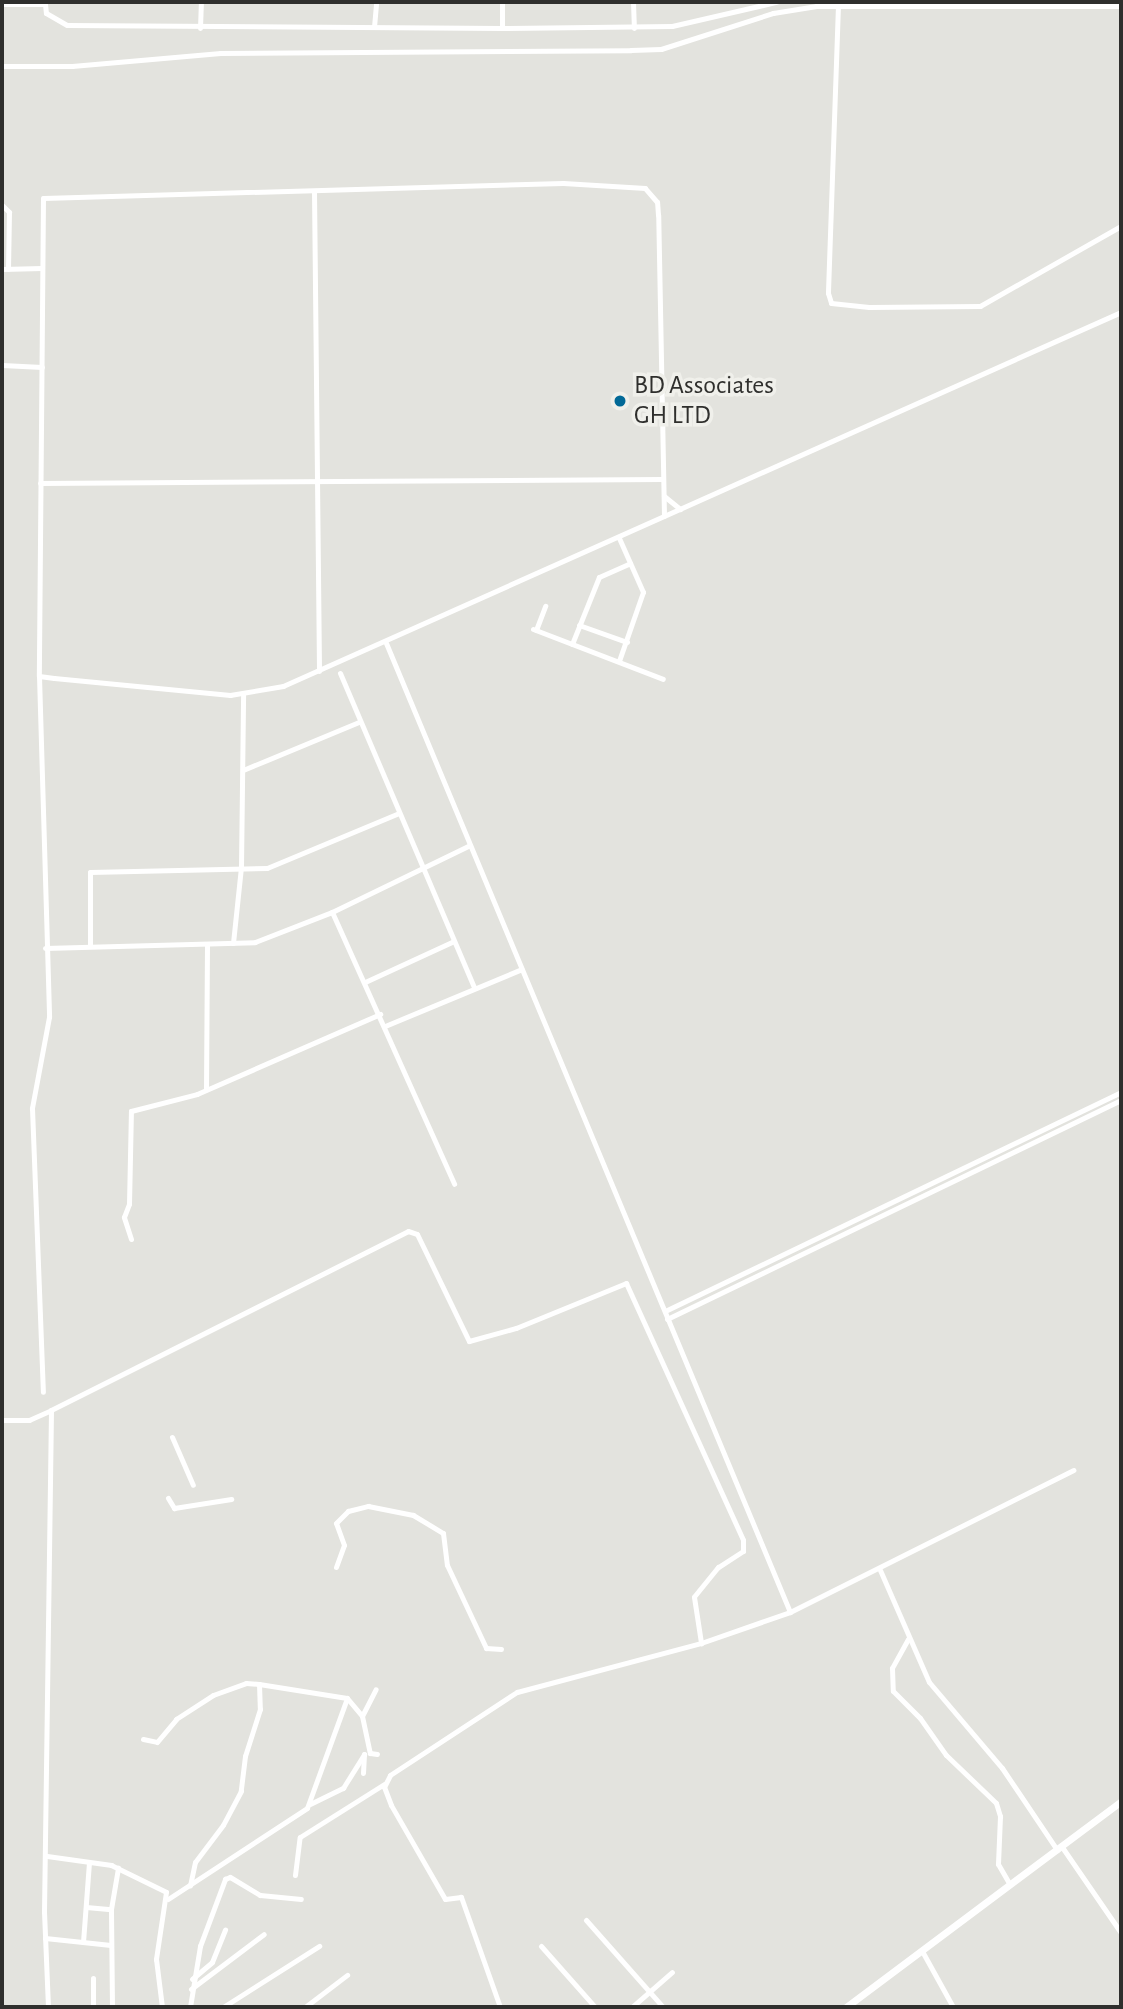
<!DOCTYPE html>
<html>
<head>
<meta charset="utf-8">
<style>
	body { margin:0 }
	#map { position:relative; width:1123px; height:2009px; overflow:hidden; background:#e3e3de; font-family:"Alegreya Sans",sans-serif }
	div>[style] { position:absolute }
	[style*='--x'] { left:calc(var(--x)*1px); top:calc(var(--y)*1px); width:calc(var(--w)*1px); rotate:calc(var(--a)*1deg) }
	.minor>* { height:5px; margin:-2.5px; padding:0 2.5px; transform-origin:2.5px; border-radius:2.5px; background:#fff }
	.major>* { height:7px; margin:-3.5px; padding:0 3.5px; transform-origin:3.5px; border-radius:3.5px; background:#fff }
	.dots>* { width:19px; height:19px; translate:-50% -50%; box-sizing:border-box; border:4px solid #f0f0eb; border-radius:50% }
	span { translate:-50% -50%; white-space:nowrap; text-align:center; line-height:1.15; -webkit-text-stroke:7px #f0f0eb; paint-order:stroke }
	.poi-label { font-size:26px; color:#2f2f2d }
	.left { translate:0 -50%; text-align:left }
	.frame { position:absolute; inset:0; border:4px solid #2f2f2d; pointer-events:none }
</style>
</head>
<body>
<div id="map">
	<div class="minor">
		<i style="--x:633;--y:2;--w:26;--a:88"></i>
		<i style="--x:2;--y:4;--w:43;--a:0"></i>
		<i style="--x:45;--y:4;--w:9;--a:84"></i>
		<i style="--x:46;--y:13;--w:24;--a:30"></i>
		<i style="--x:67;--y:25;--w:435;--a:0.4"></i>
		<i style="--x:502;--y:28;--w:26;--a:-90"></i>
		<i style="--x:838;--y:5;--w:288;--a:92"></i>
		<i style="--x:828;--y:293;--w:10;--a:73"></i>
		<i style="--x:831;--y:303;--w:38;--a:6"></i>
		<i style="--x:869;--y:307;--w:111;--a:-0.5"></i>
		<i style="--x:980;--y:306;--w:162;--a:-29.6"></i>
		<i style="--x:374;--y:27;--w:25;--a:-85"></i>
		<i style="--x:200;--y:28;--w:26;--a:-88"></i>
		<i style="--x:502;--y:28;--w:170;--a:-0.7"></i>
		<i style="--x:672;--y:26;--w:107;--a:-13"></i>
		<i style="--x:2;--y:66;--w:70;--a:0"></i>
		<i style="--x:72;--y:66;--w:149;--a:-5"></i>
		<i style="--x:220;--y:53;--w:411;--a:-0.4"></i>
		<i style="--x:631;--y:50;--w:30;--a:-2"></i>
		<i style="--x:661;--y:49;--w:118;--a:-17.8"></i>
		<i style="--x:773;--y:13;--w:44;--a:-9.2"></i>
		<i style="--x:816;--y:6;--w:305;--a:0"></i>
		<i style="--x:314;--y:191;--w:480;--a:89.4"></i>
		<i style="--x:2;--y:205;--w:10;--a:45"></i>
		<i style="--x:9;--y:212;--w:57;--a:91"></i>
		<i style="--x:2;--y:269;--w:40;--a:-1.4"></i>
		<i style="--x:2;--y:365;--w:40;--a:2.9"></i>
		<i style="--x:40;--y:483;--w:622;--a:-0.37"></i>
		<i style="--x:664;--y:496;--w:21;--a:39"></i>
		<i style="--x:664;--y:516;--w:301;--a:-91.1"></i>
		<i style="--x:658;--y:215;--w:13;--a:-94"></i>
		<i style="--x:657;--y:202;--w:18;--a:-131"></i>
		<i style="--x:645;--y:188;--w:82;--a:-176.5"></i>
		<i style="--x:563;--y:183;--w:520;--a:178.35"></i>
		<i style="--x:43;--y:198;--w:478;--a:90.5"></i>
		<i style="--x:39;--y:676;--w:15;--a:8"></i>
		<i style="--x:54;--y:678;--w:177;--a:5.5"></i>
		<i style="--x:230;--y:695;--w:54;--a:-9.6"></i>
		<i style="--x:283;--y:686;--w:918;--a:-24.05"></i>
		<i style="--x:619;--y:538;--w:59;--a:66"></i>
		<i style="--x:643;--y:592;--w:73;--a:109.2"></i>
		<i style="--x:579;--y:625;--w:51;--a:19.5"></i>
		<i style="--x:533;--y:629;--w:139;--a:21"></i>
		<i style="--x:536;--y:630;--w:26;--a:-69"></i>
		<i style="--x:386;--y:643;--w:1050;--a:67.37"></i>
		<i style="--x:572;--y:644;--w:72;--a:-68.1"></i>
		<i style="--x:599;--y:577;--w:34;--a:-24"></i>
		<i style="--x:340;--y:673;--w:341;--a:66.9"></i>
		<i style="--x:39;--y:676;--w:341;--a:88.3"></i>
		<i style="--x:49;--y:1017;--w:93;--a:100.6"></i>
		<i style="--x:32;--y:1108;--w:284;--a:87.8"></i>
		<i style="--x:243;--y:770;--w:126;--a:-22.5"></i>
		<i style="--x:332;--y:912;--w:298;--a:65.8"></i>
		<i style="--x:233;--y:943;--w:76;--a:-84"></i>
		<i style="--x:241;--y:867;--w:173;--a:-89.3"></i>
		<i style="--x:90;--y:946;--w:74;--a:-90"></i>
		<i style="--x:90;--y:872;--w:177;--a:-1.3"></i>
		<i style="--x:267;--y:868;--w:143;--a:-22.6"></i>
		<i style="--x:45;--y:948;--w:210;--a:-1.6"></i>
		<i style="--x:255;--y:942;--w:83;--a:-21.3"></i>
		<i style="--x:332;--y:912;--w:153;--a:-25.9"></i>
		<i style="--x:365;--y:982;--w:98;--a:-24.7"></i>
		<i style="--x:385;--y:1026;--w:148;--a:-22.6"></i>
		<i style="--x:206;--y:1089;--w:144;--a:-89.6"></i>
		<i style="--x:131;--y:1239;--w:23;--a:-108"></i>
		<i style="--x:124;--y:1217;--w:14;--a:-69"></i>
		<i style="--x:129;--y:1204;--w:93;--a:-88.8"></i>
		<i style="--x:131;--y:1111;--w:68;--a:-14.4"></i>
		<i style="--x:197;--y:1094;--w:200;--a:-23.6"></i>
		<i style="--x:665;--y:1311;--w:506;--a:-25.65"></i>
		<i style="--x:667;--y:1319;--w:504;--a:-25.75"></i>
		<i style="--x:2;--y:1420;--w:27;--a:0"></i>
		<i style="--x:29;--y:1420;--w:24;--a:-24"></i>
		<i style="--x:51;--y:1410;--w:399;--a:-26.6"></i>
		<i style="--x:408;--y:1231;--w:9;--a:18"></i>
		<i style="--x:417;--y:1234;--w:119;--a:64.1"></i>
		<i style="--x:469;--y:1341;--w:49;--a:-15.5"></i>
		<i style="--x:516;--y:1328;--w:119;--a:-22.2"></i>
		<i style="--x:626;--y:1283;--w:282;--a:65.5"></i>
		<i style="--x:743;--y:1540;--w:11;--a:90"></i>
		<i style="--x:743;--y:1551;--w:30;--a:147"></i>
		<i style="--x:718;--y:1567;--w:38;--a:129"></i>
		<i style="--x:694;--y:1597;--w:47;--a:81.3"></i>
		<i style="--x:172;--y:1437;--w:52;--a:66.4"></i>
		<i style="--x:168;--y:1498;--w:12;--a:59"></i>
		<i style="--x:174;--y:1508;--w:58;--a:-9"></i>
		<i style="--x:336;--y:1567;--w:23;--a:-70"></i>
		<i style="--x:344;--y:1545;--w:23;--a:-110"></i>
		<i style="--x:336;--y:1523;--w:17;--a:-45"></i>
		<i style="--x:348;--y:1511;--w:21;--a:-14"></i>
		<i style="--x:368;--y:1506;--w:46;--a:11.3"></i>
		<i style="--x:413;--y:1515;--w:35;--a:31"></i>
		<i style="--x:443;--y:1533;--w:32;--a:83"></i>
		<i style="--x:447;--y:1565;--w:92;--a:64.8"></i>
		<i style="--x:486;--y:1648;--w:15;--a:4"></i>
		<i style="--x:880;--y:1570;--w:122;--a:66.4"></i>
		<i style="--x:929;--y:1682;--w:113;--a:49.7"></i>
		<i style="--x:1002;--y:1768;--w:99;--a:56.1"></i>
		<i style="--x:908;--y:1639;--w:33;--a:119"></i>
		<i style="--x:892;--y:1668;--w:23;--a:88"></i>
		<i style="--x:893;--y:1691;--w:38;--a:45"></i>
		<i style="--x:920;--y:1718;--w:45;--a:54.9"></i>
		<i style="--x:946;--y:1755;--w:69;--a:43.8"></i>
		<i style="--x:996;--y:1803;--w:14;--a:73"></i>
		<i style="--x:1000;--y:1816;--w:48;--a:92.4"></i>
		<i style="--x:998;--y:1864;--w:24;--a:60"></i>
		<i style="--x:259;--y:1684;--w:89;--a:9"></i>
		<i style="--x:347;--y:1698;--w:23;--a:50"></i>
		<i style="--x:362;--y:1716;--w:38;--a:78"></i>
		<i style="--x:370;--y:1753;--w:7;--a:8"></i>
		<i style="--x:362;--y:1716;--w:30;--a:-63"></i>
		<i style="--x:143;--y:1739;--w:14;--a:12"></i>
		<i style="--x:157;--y:1742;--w:30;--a:-50"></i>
		<i style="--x:176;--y:1719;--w:44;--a:-33"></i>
		<i style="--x:213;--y:1695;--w:35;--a:-20"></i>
		<i style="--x:246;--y:1683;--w:13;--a:4"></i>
		<i style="--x:259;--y:1684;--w:25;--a:88"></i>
		<i style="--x:260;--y:1709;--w:49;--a:107.7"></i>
		<i style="--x:245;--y:1756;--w:35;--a:97"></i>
		<i style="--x:241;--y:1791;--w:38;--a:118"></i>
		<i style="--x:223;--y:1825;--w:46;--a:127.1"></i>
		<i style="--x:195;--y:1862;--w:24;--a:102"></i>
		<i style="--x:310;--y:1804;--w:37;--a:-26"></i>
		<i style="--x:343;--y:1788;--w:40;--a:-58"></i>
		<i style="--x:364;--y:1754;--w:19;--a:93"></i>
		<i style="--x:1062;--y:1847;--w:104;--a:55.5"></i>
		<i style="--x:47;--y:1856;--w:65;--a:8"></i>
		<i style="--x:111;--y:1865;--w:61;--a:26.1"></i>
		<i style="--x:166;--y:1892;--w:68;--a:98.5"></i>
		<i style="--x:156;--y:1959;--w:48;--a:82.9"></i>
		<i style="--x:295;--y:1875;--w:38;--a:-83"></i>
		<i style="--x:300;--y:1837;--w:99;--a:-32.2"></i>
		<i style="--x:168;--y:1899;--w:166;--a:-33.2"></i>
		<i style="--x:307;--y:1808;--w:117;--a:-70"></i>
		<i style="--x:86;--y:1907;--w:25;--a:5"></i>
		<i style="--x:586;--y:1920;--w:116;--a:48.5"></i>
		<i style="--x:45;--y:1938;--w:66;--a:6.1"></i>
		<i style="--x:83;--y:1942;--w:80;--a:-85.7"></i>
		<i style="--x:541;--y:1946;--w:81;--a:48.5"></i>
		<i style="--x:922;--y:1951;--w:64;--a:61"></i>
		<i style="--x:192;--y:1979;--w:26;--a:-40"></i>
		<i style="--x:212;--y:1962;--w:35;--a:-68"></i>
		<i style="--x:191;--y:1989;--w:91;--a:-37"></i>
		<i style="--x:48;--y:2007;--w:95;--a:-92.4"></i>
		<i style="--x:44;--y:1912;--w:502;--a:-89.2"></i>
		<i style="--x:93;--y:2007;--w:29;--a:-90"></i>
		<i style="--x:112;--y:2007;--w:98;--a:-90.6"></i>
		<i style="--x:111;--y:1909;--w:42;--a:-80.3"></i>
		<i style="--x:190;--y:2007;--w:62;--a:-80.7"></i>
		<i style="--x:200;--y:1946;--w:72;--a:-69.5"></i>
		<i style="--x:225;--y:1879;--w:5;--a:-22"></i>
		<i style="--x:230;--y:1877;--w:35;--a:31"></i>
		<i style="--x:260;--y:1895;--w:41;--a:5.6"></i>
		<i style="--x:223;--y:2007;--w:114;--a:-32.4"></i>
		<i style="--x:305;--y:2007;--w:53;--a:-37.3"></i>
		<i style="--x:500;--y:2007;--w:117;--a:-109.5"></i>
		<i style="--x:461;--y:1897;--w:16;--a:173"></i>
		<i style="--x:445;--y:1899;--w:108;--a:-119.9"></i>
		<i style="--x:391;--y:1805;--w:19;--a:-111"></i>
		<i style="--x:384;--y:1787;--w:13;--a:-63"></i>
		<i style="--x:390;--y:1775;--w:152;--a:-33.2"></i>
		<i style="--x:517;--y:1692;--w:190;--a:-14.9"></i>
		<i style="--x:701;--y:1643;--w:94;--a:-19.2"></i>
		<i style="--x:790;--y:1612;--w:317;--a:-26.6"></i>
		<i style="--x:632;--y:2007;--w:53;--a:-41.2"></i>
	</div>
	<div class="major">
		<i style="--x:846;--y:2007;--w:344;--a:-36.8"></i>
	</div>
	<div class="dots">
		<i style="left:620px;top:401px;background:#026997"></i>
	</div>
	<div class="poi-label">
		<span class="left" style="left:634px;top:401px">BD Associates<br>GH LTD</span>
	</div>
	<div class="frame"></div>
</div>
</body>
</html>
